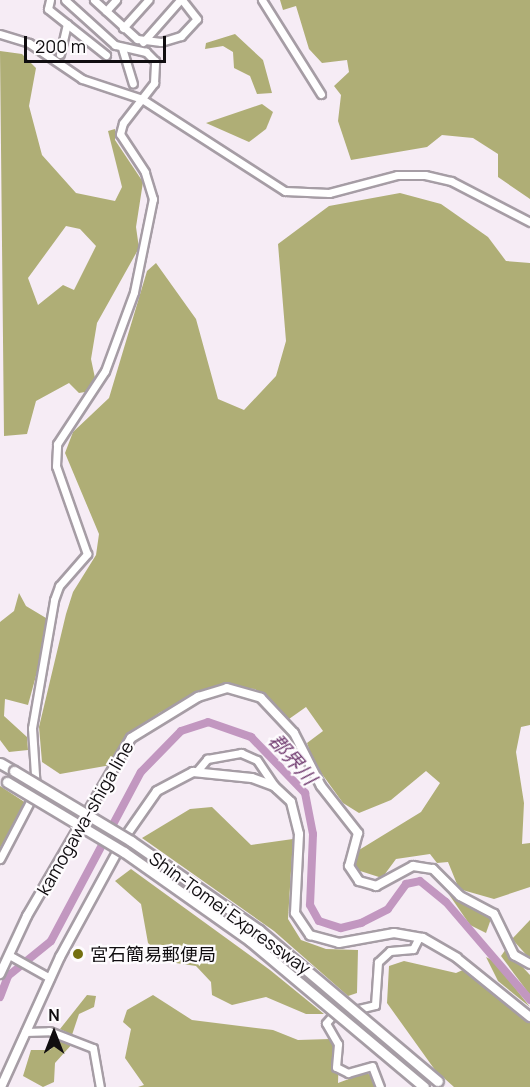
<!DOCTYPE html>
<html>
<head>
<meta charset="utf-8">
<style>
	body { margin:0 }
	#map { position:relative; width:530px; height:1087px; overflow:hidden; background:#f6ecf5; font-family:Manrope,"Noto Sans JP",sans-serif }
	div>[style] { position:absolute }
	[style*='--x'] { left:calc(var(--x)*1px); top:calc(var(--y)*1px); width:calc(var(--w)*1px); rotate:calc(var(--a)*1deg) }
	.forest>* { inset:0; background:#afae76 }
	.river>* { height:8px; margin:-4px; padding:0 4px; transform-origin:4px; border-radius:4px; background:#c297c0 }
	.roads { filter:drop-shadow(2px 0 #a69da5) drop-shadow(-2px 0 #a69da5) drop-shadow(0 2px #a69da5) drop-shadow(0 -2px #a69da5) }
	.minor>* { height:7px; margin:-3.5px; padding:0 3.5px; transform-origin:3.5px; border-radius:3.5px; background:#fff }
	.major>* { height:8px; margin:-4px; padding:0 4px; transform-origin:4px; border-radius:4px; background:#fff }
	.highway>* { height:9px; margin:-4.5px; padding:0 4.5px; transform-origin:4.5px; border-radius:4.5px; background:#fff }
	.bridges { filter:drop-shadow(2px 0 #a69da5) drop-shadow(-2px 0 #a69da5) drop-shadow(0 2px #a69da5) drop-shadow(0 -2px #a69da5) }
	.highway-bridge>* { height:9px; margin:-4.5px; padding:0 4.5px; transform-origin:4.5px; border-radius:4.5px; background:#fff }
	.dots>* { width:16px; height:16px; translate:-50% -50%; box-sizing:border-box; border:3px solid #fefcfe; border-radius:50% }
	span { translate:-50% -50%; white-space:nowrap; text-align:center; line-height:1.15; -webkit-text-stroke:4.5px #fefcfe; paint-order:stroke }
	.street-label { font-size:18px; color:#100d10 }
	.poi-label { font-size:18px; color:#100d10 }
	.left { translate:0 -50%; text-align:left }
	.water-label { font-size:20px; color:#723d71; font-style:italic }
	.north { position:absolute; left:24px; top:1003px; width:60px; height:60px; -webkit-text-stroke:4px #fefcfe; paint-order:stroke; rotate:0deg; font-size:16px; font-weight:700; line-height:24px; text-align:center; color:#100d10 }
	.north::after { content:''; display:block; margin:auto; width:21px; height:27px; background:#100d10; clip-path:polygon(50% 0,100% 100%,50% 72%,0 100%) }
	.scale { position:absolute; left:24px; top:36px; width:142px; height:27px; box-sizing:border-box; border:3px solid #100d10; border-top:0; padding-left:8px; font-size:18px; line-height:21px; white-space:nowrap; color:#100d10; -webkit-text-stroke:4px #fefcfe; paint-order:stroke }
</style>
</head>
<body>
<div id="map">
	<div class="forest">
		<i style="clip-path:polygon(280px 0,530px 0,530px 199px,498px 177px,498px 154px,473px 138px,442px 135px,427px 147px,351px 160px,338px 121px,341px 95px,334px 86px,349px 72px,347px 60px,322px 63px,309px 49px,296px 6px,283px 10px)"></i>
		<i style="clip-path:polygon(235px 34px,263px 60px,272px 93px,257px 94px,250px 76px,234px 68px,233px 52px,223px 46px,205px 49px,206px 43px)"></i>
		<i style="clip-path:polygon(evenodd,0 51px,22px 54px,36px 68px,29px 106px,42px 155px,76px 193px,115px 201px,122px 187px,108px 131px,115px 129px,115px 140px,143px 182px,136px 227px,139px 248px,97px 323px,91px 359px,95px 378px,85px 392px,79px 393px,69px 383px,36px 401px,27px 434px,4px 436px,0 51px,66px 226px,80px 229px,96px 246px,74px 290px,63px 285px,38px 305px,28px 278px,66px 226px)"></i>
		<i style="clip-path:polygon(262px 104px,273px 112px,266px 129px,249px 142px,206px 123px)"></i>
		<i style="clip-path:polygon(400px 193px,441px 204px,488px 237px,506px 261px,530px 263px,530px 725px,521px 727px,516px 752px,524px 803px,522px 844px,530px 843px,530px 887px,494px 899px,459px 889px,448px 862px,437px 863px,430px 854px,396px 859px,382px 878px,354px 869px,359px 850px,421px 812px,440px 783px,426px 771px,391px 800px,359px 813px,343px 803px,314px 763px,307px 743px,323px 731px,306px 707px,289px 719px,255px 689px,214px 686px,159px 713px,123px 741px,111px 765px,60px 774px,42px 762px,39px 727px,66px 614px,73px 592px,96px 555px,99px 534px,65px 453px,73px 432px,109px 398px,147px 271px,156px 263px,196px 319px,218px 399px,244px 410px,276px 376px,286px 341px,278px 244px,329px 206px)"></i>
		<i style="clip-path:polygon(19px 593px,26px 606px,51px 621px,28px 705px,5px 699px,4px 716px,27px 737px,28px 750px,9px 752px,0 740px,0 622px,14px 611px)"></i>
		<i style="clip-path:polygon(0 786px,26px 803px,0 848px)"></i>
		<i style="clip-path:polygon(212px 807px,251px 845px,293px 839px,288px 919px,301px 940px,326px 949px,358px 950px,357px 993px,348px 996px,274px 931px,142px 838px,190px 809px)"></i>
		<i style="clip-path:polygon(131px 869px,270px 970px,324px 1014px,306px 1014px,266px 997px,232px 1005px,212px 995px,211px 982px,196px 966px,169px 962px,148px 943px,141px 904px,115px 881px)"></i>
		<i style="clip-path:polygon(448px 893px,492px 916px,486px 933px,470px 925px)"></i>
		<i style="clip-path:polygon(530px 920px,530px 959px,512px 939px)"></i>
		<i style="clip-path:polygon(506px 949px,530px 975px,530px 995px,501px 956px)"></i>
		<i style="clip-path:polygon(486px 957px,494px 961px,530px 1007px,498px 981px)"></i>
		<i style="clip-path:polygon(404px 961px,456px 973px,465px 969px,530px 1021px,530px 1087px,454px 1087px,435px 1070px,387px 1003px,389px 966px)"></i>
		<i style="clip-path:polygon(87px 995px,96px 996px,94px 1007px,79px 1014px,72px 1035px,60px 1029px)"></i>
		<i style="clip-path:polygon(153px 995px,192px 1020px,273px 1030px,298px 1040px,330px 1039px,339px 1051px,338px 1083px,365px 1073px,375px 1076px,374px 1087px,138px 1087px,144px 1085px,125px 1058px,131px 1029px,123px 1022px,127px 1010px)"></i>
		<i style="clip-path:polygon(61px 1037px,73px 1043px,55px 1063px,54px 1082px,43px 1087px,23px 1076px,31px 1050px,50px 1050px)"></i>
	</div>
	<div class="river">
		<i style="--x:0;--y:997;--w:22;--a:-69"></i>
		<i style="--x:8;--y:976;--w:55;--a:-39.1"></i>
		<i style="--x:51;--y:941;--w:191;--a:-62"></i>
		<i style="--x:141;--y:772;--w:57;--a:-45.7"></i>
		<i style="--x:181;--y:731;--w:28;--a:-18"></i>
		<i style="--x:208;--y:722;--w:46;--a:19.2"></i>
		<i style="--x:251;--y:737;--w:78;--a:46"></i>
		<i style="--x:305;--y:793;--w:42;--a:79"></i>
		<i style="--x:313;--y:834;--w:71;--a:92.4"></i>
		<i style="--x:310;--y:905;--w:18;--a:61"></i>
		<i style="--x:319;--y:921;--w:23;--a:18"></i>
		<i style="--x:341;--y:928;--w:21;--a:-14"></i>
		<i style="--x:361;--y:923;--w:30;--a:-27"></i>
		<i style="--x:388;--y:909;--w:31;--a:-54"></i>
		<i style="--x:406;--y:884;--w:14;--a:-12"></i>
		<i style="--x:420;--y:881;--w:33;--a:39"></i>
		<i style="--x:446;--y:902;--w:129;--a:49.4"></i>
	</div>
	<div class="roads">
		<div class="minor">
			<i style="--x:50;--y:0;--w:9;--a:103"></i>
			<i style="--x:48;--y:9;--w:74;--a:38.4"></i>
			<i style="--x:94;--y:0;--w:58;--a:42.2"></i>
			<i style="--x:137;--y:39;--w:24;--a:7"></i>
			<i style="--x:161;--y:42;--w:21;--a:-17"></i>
			<i style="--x:181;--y:36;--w:23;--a:-47"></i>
			<i style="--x:197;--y:19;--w:24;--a:-128"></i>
			<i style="--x:262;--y:0;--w:111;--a:57.9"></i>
			<i style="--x:106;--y:11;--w:15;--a:-48"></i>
			<i style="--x:123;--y:28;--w:38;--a:-48"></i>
			<i style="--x:0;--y:34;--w:30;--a:17"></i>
			<i style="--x:29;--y:43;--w:64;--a:34.2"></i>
			<i style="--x:82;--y:79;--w:63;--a:18.4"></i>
			<i style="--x:142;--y:99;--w:170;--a:32.8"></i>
			<i style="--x:285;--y:191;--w:44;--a:2.6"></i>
			<i style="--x:329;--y:193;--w:70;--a:-14.8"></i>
			<i style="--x:397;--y:175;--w:28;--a:0"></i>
			<i style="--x:425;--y:175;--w:27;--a:13"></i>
			<i style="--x:451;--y:181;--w:89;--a:27.4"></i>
			<i style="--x:143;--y:42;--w:56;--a:-48.6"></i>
			<i style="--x:122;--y:48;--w:37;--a:73"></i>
			<i style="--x:60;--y:54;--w:31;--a:-77"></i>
			<i style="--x:197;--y:771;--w:16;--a:-50"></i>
			<i style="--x:207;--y:759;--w:35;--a:-10"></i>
			<i style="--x:241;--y:753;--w:17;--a:24"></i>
			<i style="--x:257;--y:760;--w:34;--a:56"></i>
			<i style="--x:0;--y:859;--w:78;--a:-62.4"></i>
			<i style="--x:36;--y:790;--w:62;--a:-93.7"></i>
			<i style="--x:32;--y:728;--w:130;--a:-80.2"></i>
			<i style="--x:54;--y:600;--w:15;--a:-70"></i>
			<i style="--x:59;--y:586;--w:43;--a:-48.8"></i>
			<i style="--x:87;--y:554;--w:93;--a:-109.4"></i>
			<i style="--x:56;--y:466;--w:22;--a:-87"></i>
			<i style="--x:57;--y:444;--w:87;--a:-56.7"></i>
			<i style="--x:105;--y:371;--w:84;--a:-69.8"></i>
			<i style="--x:134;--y:292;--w:95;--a:-78.5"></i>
			<i style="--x:153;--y:199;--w:28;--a:-107"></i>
			<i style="--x:145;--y:172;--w:45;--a:-123.3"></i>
			<i style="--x:120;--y:134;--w:11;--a:-75"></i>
			<i style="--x:123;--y:123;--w:51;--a:-52.2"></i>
			<i style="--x:154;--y:83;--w:22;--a:-87"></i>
			<i style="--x:155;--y:61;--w:13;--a:-135"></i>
			<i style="--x:146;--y:52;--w:32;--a:-167"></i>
			<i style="--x:115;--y:45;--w:67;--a:-138"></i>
			<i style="--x:9;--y:955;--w:47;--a:29.3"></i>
			<i style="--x:25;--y:1032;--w:24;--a:-2"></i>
			<i style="--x:49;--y:1031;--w:47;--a:21.1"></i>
			<i style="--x:93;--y:1048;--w:40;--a:80"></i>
			<i style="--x:380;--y:1087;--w:22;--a:-111"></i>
			<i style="--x:372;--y:1066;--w:25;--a:164"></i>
			<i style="--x:348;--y:1073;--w:13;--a:-153"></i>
			<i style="--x:336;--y:1067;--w:23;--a:-85"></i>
			<i style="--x:338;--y:1044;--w:24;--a:-120"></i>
			<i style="--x:326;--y:1023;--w:11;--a:-49"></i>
			<i style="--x:333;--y:1015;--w:43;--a:-13.4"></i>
			<i style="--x:375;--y:1005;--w:43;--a:-86"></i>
			<i style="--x:378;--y:962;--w:16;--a:-43"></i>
			<i style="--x:390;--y:951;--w:23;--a:-5"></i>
			<i style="--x:413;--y:949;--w:13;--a:-63"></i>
		</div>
		<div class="major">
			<i style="--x:0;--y:974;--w:64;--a:-65"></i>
			<i style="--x:27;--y:916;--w:206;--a:-59.7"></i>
			<i style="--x:131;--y:738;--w:79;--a:-31.5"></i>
			<i style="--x:198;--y:697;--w:30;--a:-17"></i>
			<i style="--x:227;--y:688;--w:35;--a:16"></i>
			<i style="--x:261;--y:698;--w:48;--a:46.7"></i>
			<i style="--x:294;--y:733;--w:59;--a:63"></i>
			<i style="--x:321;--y:786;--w:60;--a:51.8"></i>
			<i style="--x:358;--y:833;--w:34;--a:105"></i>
			<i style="--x:349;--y:866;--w:18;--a:56"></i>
			<i style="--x:359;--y:881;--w:18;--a:16"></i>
			<i style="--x:376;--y:886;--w:42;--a:-28.4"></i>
			<i style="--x:413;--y:866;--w:20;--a:9"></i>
			<i style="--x:433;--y:869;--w:38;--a:45"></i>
			<i style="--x:460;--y:896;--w:38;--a:28"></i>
			<i style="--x:494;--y:914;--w:46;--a:64"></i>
			<i style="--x:514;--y:955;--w:18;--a:29"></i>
			<i style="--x:1;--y:1087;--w:143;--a:-65.6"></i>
			<i style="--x:60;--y:957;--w:140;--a:-61.4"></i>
			<i style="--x:127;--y:834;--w:52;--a:-55.1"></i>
			<i style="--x:157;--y:791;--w:41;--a:-27.8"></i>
			<i style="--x:193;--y:772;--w:59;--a:5.8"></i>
			<i style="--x:252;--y:778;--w:23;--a:20"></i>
			<i style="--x:274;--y:786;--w:23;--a:43"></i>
			<i style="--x:291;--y:802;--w:33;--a:76"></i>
			<i style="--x:299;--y:834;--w:79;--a:92.9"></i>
			<i style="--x:295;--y:913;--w:27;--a:56"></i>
			<i style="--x:310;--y:935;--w:30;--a:15"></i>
			<i style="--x:339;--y:943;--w:56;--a:-10.3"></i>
			<i style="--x:394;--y:933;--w:29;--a:10"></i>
			<i style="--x:423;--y:938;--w:39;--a:30"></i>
			<i style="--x:457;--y:958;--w:94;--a:38.9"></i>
		</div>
		<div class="highway">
			<i style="--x:0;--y:763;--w:16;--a:30"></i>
		</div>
	</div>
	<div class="bridges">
		<div class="highway-bridge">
			<i style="--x:14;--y:771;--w:136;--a:30.9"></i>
			<i style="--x:131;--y:841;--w:156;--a:34.8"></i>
			<i style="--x:259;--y:930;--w:234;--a:40.2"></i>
			<i style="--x:7;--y:782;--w:136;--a:30.9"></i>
			<i style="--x:124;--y:852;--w:154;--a:35.2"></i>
			<i style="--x:250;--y:941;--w:227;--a:40"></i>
		</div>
	</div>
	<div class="dots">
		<i style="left:78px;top:954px;background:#747011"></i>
	</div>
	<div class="street-label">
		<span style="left:85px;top:818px;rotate:-60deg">kamogawa-shiga line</span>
		<span style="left:230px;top:913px;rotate:36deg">Shin-Tomei Expressway</span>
	</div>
	<div class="poi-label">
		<span class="left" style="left:90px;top:954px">宮石簡易郵便局</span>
	</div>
	<div class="water-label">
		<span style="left:293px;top:759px;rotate:49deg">郡界川</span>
	</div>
	<div class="north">N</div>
	<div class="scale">200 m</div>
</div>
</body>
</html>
